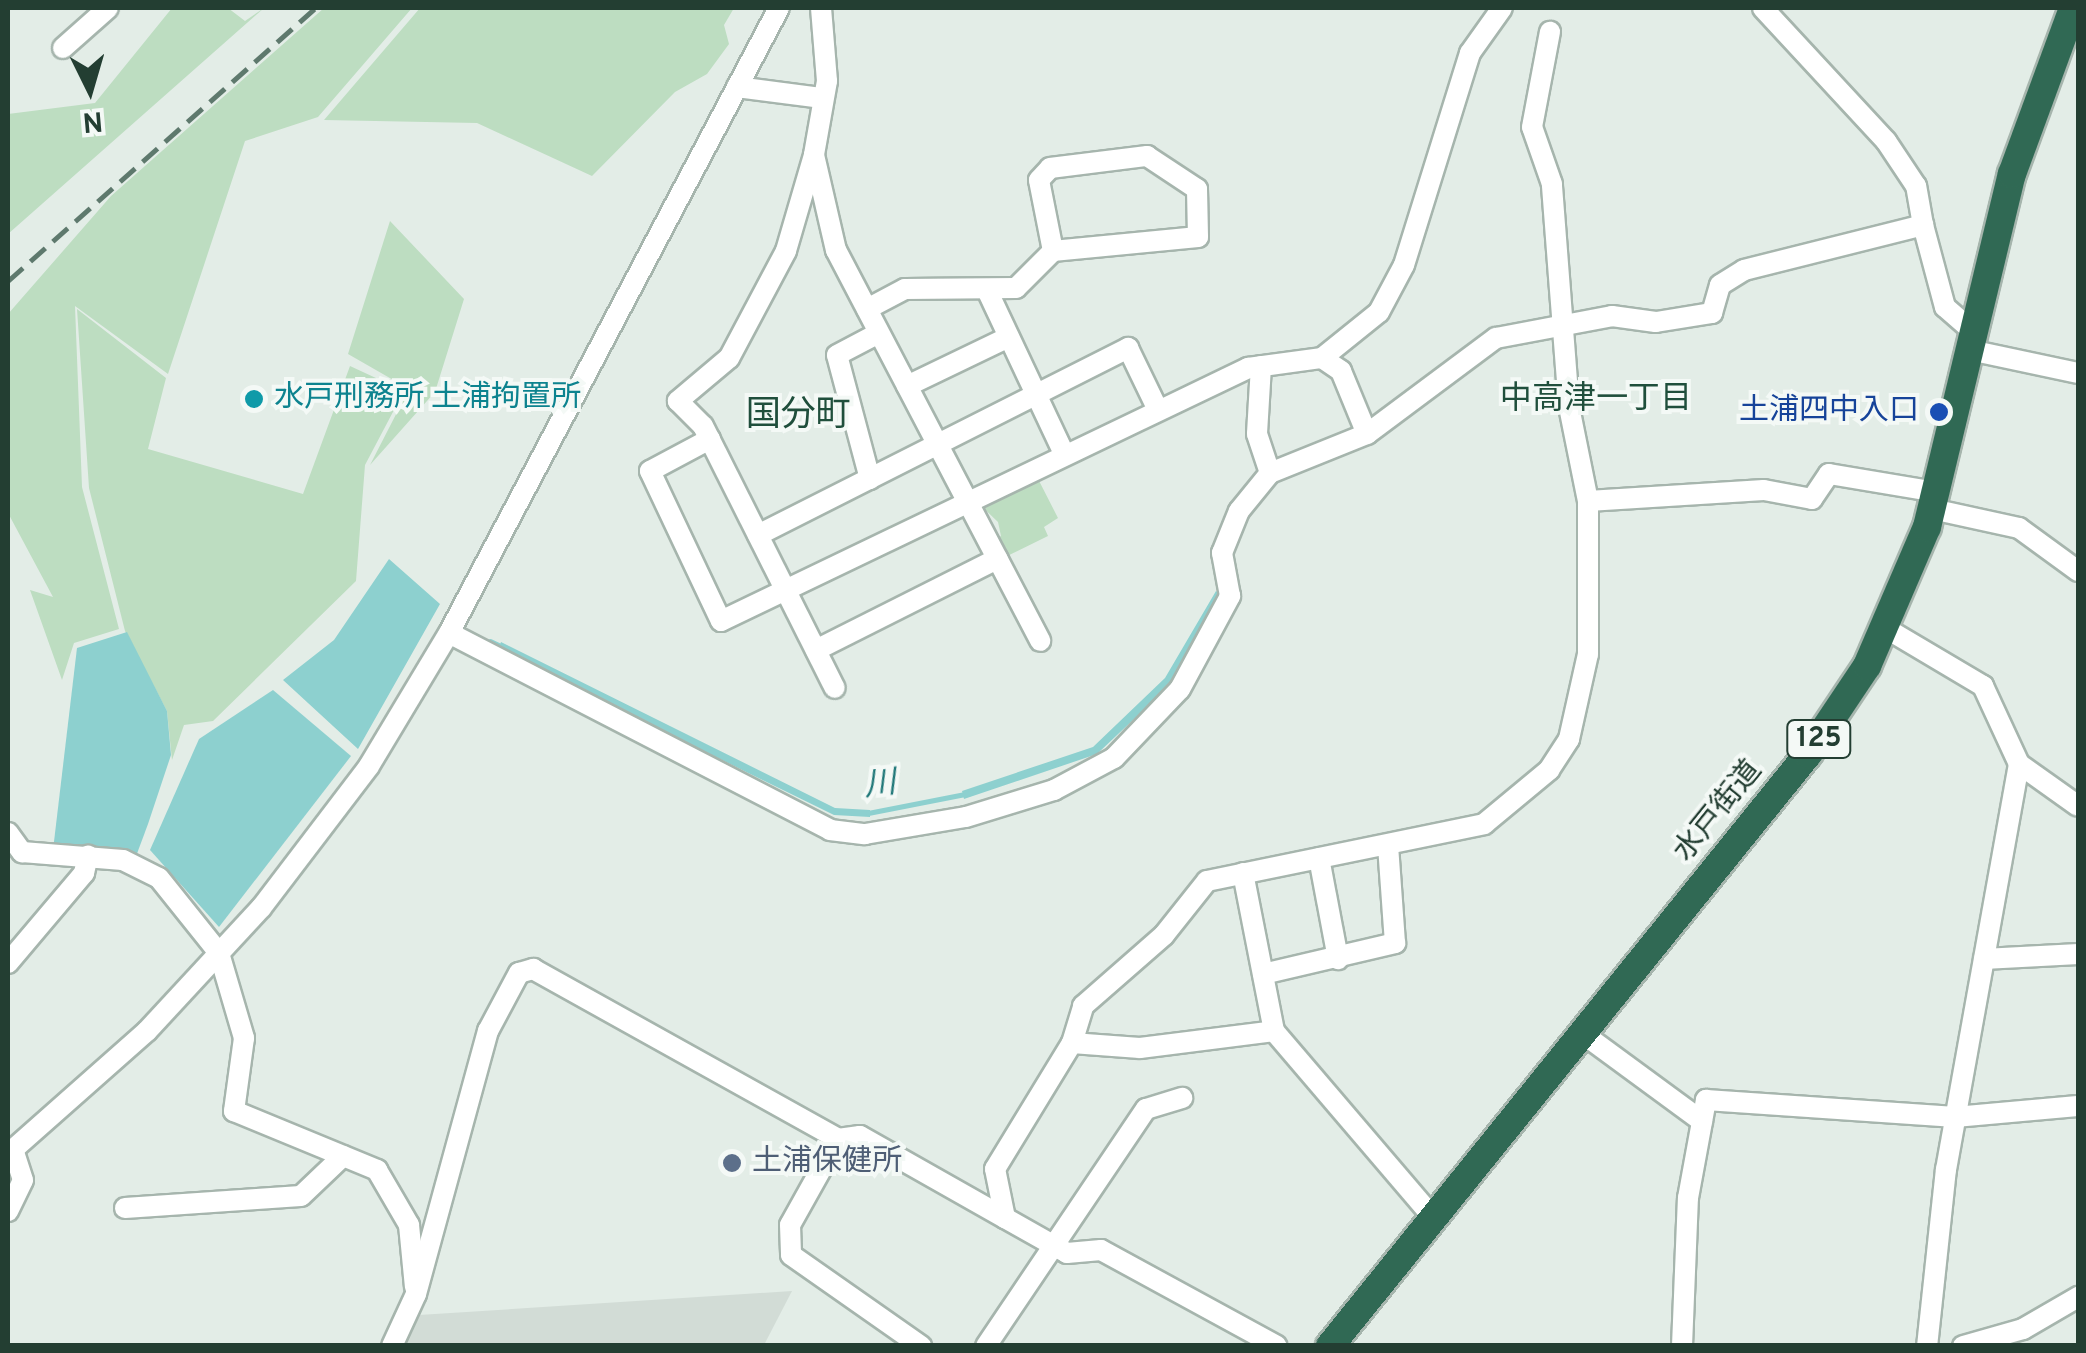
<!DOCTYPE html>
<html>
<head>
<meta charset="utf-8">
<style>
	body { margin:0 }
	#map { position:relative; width:2086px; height:1353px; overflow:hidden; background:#e3ede7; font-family:Overpass,"Noto Sans JP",sans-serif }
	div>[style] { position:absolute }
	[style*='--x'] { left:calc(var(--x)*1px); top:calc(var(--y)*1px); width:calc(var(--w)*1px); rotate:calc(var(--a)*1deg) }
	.built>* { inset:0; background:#d2dcd6 }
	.green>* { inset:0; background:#bdddc1 }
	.water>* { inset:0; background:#8dd0cf }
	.stream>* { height:5px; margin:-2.5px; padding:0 2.5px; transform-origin:2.5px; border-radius:2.5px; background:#8dd0cf }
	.roads { filter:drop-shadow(2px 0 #a6b5ad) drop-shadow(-2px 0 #a6b5ad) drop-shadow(0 2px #a6b5ad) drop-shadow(0 -2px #a6b5ad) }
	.minor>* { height:20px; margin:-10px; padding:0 10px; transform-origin:10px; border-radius:10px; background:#fff }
	.highway>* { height:28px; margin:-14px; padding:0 14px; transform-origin:14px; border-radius:14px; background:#306954 }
	.rail>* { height:5px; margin-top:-2.5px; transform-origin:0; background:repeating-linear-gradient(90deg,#5e796d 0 20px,transparent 0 30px) }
	.dots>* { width:28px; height:28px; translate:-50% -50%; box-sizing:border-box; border:5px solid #f4f9f6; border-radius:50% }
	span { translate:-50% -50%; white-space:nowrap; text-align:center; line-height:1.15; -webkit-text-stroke:8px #f4f9f6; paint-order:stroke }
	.shield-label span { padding:2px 8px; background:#f4f9f6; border:2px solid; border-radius:8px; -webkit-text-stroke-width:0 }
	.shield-label { font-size:28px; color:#233e32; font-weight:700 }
	.culture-label { font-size:30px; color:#0d838f }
	.left { translate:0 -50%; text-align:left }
	.transit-label { font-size:30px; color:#164399 }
	.right { translate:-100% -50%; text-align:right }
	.street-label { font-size:30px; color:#233e32 }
	.service-label { font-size:30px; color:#4e5e75 }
	.neighbourhood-label { font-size:32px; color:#204f3c }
	.water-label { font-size:32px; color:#1f7778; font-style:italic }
	.quarter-label { font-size:35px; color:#204f3c }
	.frame { position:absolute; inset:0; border:10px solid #233e32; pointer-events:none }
	.north { position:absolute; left:40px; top:40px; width:100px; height:100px; -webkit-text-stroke:8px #f4f9f6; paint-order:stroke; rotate:175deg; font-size:28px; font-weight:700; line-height:40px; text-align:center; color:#233e32 }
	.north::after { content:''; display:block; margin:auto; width:35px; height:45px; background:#233e32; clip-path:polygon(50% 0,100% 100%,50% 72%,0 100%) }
</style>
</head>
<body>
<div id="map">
	<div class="built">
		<i style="clip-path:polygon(792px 1291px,764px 1345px,404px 1346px,419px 1315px)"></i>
	</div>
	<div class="green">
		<i style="clip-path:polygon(172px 8px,228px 8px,245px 21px,264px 8px,8px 234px,8px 114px,95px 103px)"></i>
		<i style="clip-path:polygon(324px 8px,412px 8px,318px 117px,245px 141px,168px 374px,75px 306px,82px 487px,119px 629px,74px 643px,62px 680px,30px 590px,53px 597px,8px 513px,8px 314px,111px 196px)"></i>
		<i style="clip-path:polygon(420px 8px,734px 8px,724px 25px,729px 44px,707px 74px,675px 92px,592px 176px,477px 123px,324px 120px)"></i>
		<i style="clip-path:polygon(390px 221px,464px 299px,435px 392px,370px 465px,409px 389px,348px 354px)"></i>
		<i style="clip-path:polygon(77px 309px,166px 378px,148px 449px,303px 494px,350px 366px,404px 391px,365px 465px,356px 581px,213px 721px,184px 725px,172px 760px,167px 711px,125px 631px,89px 488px)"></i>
		<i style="clip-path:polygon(1034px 471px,1058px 518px,1044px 527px,1048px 536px,1001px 559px,992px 541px,1001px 536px,998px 522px,975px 500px)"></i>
	</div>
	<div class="water">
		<i style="clip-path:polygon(389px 559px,440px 604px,358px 749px,283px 680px,334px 640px)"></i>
		<i style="clip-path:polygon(1216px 591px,1223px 595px,1171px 684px,1097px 754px,964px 799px,962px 791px,1093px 747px,1165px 678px)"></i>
		<i style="clip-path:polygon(127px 632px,167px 711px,171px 755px,148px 824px,135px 859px,53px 850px,77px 648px)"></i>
		<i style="clip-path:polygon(501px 642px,835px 808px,870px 810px,870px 817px,834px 815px,498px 650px)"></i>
		<i style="clip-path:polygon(273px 690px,351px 756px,219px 927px,150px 850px,199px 739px)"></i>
	</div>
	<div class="stream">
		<i style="--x:490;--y:641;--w:17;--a:25"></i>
		<i style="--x:868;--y:813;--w:104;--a:-11.1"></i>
	</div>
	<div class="roads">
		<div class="minor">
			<i style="--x:821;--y:8;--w:73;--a:85.3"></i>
			<i style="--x:827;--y:81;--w:75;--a:100"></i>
			<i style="--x:814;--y:155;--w:98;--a:77"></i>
			<i style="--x:836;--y:250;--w:441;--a:62.4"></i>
			<i style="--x:63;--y:48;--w:60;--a:-41.6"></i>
			<i style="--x:737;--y:87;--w:86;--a:7.4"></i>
			<i style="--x:814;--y:155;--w:100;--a:106.3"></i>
			<i style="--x:786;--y:251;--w:121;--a:118"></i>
			<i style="--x:729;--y:358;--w:67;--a:139.9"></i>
			<i style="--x:678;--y:401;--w:35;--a:45"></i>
			<i style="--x:703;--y:426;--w:293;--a:63.3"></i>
			<i style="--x:1923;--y:225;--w:85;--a:75"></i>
			<i style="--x:1945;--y:307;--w:38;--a:41"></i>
			<i style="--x:987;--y:290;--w:181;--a:64.8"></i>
			<i style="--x:867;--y:309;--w:43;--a:-27.8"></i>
			<i style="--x:905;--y:289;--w:111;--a:-0.5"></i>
			<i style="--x:1016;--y:288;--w:52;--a:-45"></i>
			<i style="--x:1053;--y:251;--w:72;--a:-101.2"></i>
			<i style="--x:1039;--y:180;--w:16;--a:-47"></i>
			<i style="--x:1050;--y:168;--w:98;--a:-7.1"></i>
			<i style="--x:1147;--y:156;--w:60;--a:33.4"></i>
			<i style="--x:1197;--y:189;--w:48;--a:88.8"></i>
			<i style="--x:1198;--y:237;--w:146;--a:174.5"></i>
			<i style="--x:1970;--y:350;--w:110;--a:12"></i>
			<i style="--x:1322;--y:358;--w:73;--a:-38.9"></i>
			<i style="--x:1379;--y:312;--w:53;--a:-62"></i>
			<i style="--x:1404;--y:265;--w:222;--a:-72.7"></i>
			<i style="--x:1470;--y:53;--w:55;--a:-54.6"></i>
			<i style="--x:1261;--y:366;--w:68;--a:93.4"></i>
			<i style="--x:1257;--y:434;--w:41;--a:71.6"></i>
			<i style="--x:907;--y:386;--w:113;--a:-25.7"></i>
			<i style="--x:710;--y:439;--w:68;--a:151.9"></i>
			<i style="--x:650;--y:471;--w:166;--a:64.7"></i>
			<i style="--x:721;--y:621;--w:585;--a:-25.64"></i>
			<i style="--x:1248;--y:368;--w:75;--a:-7.7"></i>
			<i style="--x:1322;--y:358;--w:23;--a:34"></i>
			<i style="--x:1341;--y:371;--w:68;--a:67.6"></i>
			<i style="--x:870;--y:479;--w:128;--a:-104.9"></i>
			<i style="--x:837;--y:355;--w:47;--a:-27.6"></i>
			<i style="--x:1588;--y:501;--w:176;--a:-3.6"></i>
			<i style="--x:1764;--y:490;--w:49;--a:10.6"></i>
			<i style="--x:1812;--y:499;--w:30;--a:-56"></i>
			<i style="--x:1829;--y:474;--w:109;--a:9.5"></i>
			<i style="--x:1932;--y:509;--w:89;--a:12.3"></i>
			<i style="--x:2019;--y:528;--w:73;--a:36.1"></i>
			<i style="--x:758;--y:535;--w:415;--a:-26.8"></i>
			<i style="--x:1128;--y:348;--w:69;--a:64.2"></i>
			<i style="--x:1887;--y:629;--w:112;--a:30.7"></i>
			<i style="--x:1983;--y:686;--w:86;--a:65.2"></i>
			<i style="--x:2019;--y:764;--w:412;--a:100.2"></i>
			<i style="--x:1946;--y:1169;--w:178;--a:96.1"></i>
			<i style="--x:449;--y:633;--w:429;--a:27.3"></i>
			<i style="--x:830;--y:830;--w:35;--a:7"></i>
			<i style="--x:865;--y:834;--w:102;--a:-9.6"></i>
			<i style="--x:966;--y:817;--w:92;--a:-17.1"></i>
			<i style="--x:1054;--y:790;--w:68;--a:-28.1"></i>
			<i style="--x:1114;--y:758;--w:95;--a:-46.3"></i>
			<i style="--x:1180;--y:689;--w:106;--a:-61.7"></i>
			<i style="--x:1230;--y:596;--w:44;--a:-100.5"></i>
			<i style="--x:1222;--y:553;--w:45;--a:-68"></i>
			<i style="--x:1239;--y:511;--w:49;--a:-50.8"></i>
			<i style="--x:1270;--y:473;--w:105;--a:-21.9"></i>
			<i style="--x:1367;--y:434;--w:161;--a:-36.7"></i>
			<i style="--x:1496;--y:338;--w:118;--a:-10.7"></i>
			<i style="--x:1612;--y:316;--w:44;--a:7.8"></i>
			<i style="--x:1656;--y:322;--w:57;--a:-9.1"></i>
			<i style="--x:1712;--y:313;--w:29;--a:-74"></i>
			<i style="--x:1720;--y:285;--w:28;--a:-32"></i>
			<i style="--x:1744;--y:270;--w:185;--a:-14.1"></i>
			<i style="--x:1923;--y:225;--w:40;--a:-100"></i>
			<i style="--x:1916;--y:186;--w:54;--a:-123.7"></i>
			<i style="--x:1886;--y:141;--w:181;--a:-132.8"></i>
			<i style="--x:816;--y:650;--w:203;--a:-26.7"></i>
			<i style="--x:2019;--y:764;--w:72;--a:35.4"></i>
			<i style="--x:8;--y:833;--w:24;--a:54"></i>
			<i style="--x:22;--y:852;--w:101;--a:4.5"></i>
			<i style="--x:123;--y:860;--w:40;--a:26.6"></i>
			<i style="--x:159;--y:878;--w:96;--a:51.3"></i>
			<i style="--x:219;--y:953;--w:89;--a:73.6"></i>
			<i style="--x:244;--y:1038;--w:74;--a:97.8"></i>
			<i style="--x:234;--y:1111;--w:155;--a:22.4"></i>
			<i style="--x:377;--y:1170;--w:64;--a:59.8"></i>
			<i style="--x:409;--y:1225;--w:62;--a:84.5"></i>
			<i style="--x:1319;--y:858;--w:103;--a:79.3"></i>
			<i style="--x:1243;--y:873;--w:161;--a:78.9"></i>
			<i style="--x:1984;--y:959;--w:94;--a:-3"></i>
			<i style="--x:8;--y:963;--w:118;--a:-49.8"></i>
			<i style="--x:84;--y:873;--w:18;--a:-77"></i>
			<i style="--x:1263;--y:974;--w:136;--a:-13.2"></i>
			<i style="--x:1395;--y:943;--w:98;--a:-94.1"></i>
			<i style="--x:1582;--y:1033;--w:149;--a:36.3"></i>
			<i style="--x:1072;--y:1043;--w:39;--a:-73"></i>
			<i style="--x:1083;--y:1006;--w:108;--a:-41.2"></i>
			<i style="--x:1164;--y:935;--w:69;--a:-51.5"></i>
			<i style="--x:1207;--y:881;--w:283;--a:-11.6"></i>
			<i style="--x:1484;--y:824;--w:85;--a:-39.7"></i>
			<i style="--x:1549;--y:770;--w:37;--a:-57"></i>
			<i style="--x:1569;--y:739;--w:87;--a:-77.4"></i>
			<i style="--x:1588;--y:654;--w:153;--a:-90"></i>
			<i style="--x:1588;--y:501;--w:96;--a:-101.4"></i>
			<i style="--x:1569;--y:407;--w:224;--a:-94.4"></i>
			<i style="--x:1552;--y:184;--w:60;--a:-109.3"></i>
			<i style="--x:1532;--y:127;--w:97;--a:-79.3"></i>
			<i style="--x:838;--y:1139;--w:22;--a:-8"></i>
			<i style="--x:860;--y:1136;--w:167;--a:29.5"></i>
			<i style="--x:1005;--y:1218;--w:50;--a:-101.5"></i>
			<i style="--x:995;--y:1169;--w:148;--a:-58.6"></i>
			<i style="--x:1072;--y:1043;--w:68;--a:4.2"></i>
			<i style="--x:1140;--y:1048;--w:135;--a:-7.2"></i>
			<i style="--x:1274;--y:1031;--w:243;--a:49.5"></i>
			<i style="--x:8;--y:1154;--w:186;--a:-41.5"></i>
			<i style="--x:147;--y:1031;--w:168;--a:-47.2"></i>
			<i style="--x:261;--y:908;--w:178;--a:-52.7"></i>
			<i style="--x:369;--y:766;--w:155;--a:-59"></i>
			<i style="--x:449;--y:633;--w:707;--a:-62.17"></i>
			<i style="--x:125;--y:1208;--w:176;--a:-3.9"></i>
			<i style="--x:301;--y:1196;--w:58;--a:-43.6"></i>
			<i style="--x:8;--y:1211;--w:34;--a:-64"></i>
			<i style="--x:23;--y:1180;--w:32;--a:-108"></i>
			<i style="--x:1005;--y:1218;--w:71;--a:29.4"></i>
			<i style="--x:1067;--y:1253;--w:34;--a:-5"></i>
			<i style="--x:1101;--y:1250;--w:200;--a:28.6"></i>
			<i style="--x:392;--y:1346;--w:57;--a:-65.2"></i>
			<i style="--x:416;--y:1294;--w:273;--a:-74.7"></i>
			<i style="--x:488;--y:1031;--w:66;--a:-61.9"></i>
			<i style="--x:519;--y:973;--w:15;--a:-16"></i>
			<i style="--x:533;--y:969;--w:349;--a:29.1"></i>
			<i style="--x:838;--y:1139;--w:98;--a:119.2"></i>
			<i style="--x:790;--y:1225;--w:30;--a:88"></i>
			<i style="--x:791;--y:1255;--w:159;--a:35"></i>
			<i style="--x:986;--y:1346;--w:286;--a:-56"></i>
			<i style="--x:1146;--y:1109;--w:38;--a:-17"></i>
			<i style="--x:1682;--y:1346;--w:148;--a:-87.7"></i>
			<i style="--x:1688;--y:1198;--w:100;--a:-79.6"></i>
			<i style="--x:1706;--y:1100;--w:250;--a:3.9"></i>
			<i style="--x:1955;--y:1117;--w:123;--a:-5.1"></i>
			<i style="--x:1963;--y:1346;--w:62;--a:-15.8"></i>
			<i style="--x:2023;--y:1329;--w:64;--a:-30.2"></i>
		</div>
		<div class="highway">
			<i style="--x:1330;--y:1346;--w:761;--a:-51.08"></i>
			<i style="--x:1808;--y:754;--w:106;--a:-56.2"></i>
			<i style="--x:1867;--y:666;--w:151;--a:-66.7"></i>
			<i style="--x:1927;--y:527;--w:363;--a:-76.5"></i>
			<i style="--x:2012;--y:174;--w:177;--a:-69.8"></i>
		</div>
	</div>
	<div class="rail">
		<i style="--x:8;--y:281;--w:412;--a:-41.6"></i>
	</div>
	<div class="dots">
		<i style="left:254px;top:399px;background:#0f9aa8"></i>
		<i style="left:1939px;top:412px;background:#1a4fb4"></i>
		<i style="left:732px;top:1163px;background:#5c6f8a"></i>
	</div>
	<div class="shield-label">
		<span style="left:1819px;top:739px">125</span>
	</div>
	<div class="culture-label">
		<span class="left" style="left:274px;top:399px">水戸刑務所 土浦拘置所</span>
	</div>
	<div class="transit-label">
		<span class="right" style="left:1919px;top:412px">土浦四中入口</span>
	</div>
	<div class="street-label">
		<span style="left:1719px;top:812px;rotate:-51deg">水戸街道</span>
	</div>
	<div class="service-label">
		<span class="left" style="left:752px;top:1163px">土浦保健所</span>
	</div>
	<div class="neighbourhood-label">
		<span style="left:1596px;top:400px">中高津一丁目</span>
	</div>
	<div class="water-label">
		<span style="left:880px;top:786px;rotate:-7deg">川</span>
	</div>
	<div class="quarter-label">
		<span style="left:798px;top:416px">国分町</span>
	</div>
	<div class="frame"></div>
	<div class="north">N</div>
</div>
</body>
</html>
